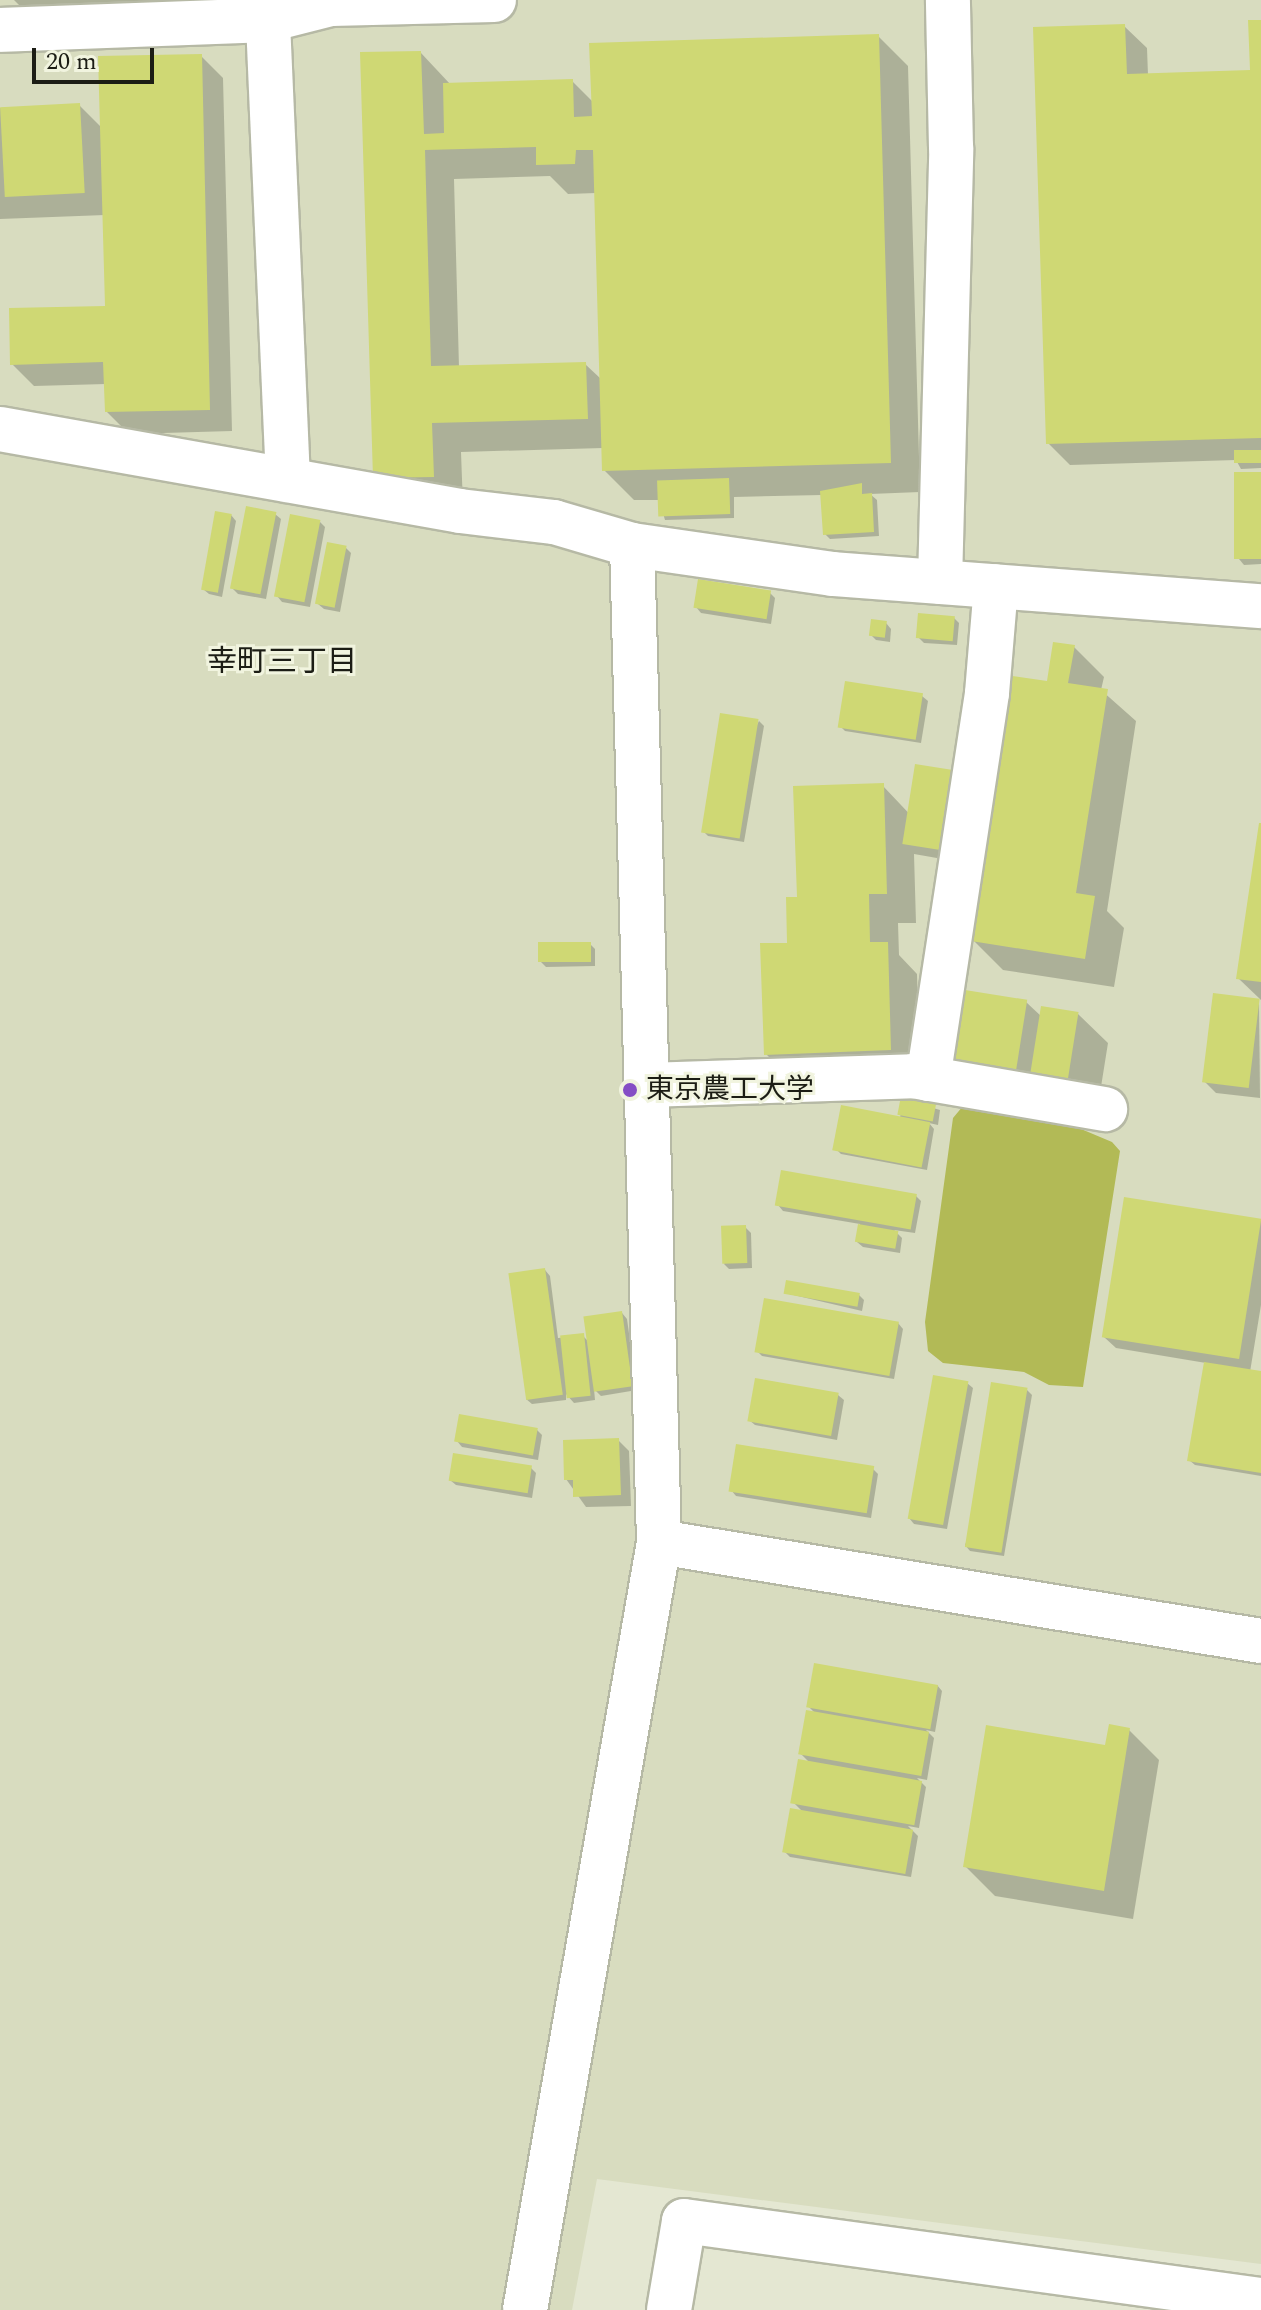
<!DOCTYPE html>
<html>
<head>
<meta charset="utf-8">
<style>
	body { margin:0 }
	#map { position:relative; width:1261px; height:2310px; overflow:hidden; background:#e4e7d2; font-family:Spectral,"Noto Sans JP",serif }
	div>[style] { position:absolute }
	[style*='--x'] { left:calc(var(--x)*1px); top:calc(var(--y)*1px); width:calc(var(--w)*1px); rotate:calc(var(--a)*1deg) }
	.built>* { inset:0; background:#d8dcbf }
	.forest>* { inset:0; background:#b2ba56 }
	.shadow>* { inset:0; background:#0003 }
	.building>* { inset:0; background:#cfd874; transform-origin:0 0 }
	.roads { filter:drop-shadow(2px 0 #b6b9a5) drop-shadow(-2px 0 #b6b9a5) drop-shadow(0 2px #b6b9a5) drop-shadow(0 -2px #b6b9a5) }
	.minor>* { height:44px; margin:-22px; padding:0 22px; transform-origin:22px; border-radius:22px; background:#fff }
	.dots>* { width:22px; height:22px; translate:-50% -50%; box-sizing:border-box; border:4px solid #f1f4df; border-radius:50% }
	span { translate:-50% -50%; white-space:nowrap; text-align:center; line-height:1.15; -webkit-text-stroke:6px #f1f4df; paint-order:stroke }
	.poi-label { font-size:28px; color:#1c1d15 }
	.left { translate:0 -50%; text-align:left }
	.neighbourhood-label { font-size:30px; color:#1c1d15 }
	.scale { position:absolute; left:32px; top:48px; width:122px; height:36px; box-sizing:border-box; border:4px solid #1c1d15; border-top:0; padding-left:10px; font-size:24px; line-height:28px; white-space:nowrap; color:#1c1d15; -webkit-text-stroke:6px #f1f4df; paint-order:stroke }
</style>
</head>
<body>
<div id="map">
	<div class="built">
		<i style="clip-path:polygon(0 0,1261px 0,1261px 2264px,597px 2179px,572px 2310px,0 2310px)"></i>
	</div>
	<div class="forest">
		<i style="clip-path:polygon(968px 1100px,1062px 1121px,1112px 1142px,1120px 1151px,1083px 1387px,1049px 1385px,1024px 1372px,943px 1363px,928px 1351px,925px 1322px,953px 1118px)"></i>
	</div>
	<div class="shadow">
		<i style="clip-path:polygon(14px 0,204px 0,204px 2px,27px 13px)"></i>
		<i style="clip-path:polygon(1261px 22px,1261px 468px,1241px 469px,1236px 460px,1070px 465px,1048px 443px,1124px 26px,1147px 48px,1148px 75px,1252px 72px)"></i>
		<i style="clip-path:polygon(evenodd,878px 36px,908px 66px,920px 492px,870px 494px,877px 500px,879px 536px,830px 539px,825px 534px,822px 495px,734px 497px,734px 518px,665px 520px,659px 500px,634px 500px,604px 470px,603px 448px,461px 452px,463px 506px,375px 477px,421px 53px,451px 85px,572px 81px,593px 102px,878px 36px,550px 176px,568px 194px,596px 193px,601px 379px,585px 364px,459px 367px,454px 179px,550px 176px)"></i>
		<i style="clip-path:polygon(201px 56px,223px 78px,232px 431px,129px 434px,107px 412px,106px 384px,34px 386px,12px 364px,107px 308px,105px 215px,0 219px,0 108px,79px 105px,102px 128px)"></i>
		<i style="clip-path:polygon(1261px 474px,1261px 564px,1244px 565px,1239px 559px)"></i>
		<i style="clip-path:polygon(275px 514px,281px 519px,266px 599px,238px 594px,233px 589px)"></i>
		<i style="clip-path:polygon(231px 515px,236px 521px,222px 597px,209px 594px,203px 589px)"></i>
		<i style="clip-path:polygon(319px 521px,325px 527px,310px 607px,282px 602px,277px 596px)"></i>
		<i style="clip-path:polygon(346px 548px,351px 553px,340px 612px,324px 609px,318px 604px)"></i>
		<i style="clip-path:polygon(770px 593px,775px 598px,771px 624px,701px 613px,696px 607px)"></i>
		<i style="clip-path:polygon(954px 618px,959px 623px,957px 645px,924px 643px,918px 637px)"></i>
		<i style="clip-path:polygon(886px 623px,891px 629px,890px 642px,876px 640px,871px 635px)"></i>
		<i style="clip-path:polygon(1074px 647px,1104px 677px,1101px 690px,1136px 721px,1107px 911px,1124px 928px,1114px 987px,1003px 970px,973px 940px,1049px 684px)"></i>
		<i style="clip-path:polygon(922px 696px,928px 701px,921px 743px,845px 731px,840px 726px)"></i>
		<i style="clip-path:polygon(759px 721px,764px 726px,744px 842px,708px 836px,703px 831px)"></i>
		<i style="clip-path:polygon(883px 786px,954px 861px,914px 854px,916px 923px,898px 923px,899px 955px,917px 974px,920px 1079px,796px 1084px,766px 1054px,799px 899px)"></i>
		<i style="clip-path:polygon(1261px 825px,1261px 1000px,1238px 978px)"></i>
		<i style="clip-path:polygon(590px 944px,595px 949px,595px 966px,546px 967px,540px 961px)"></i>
		<i style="clip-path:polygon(1259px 1001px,1260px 1098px,1216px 1093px,1204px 1081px)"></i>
		<i style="clip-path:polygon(1026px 1002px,1042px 1017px,1078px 1014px,1108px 1043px,1097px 1112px,985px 1092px)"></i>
		<i style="clip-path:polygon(903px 1099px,940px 1110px,938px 1125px,929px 1123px,934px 1129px,927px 1170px,841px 1154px,836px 1149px,900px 1118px)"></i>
		<i style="clip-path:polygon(916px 1196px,921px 1201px,915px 1233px,894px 1230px,902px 1238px,900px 1253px,863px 1247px,857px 1242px,860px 1224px,783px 1211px,778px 1205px)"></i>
		<i style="clip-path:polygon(1126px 1199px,1261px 1221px,1261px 1305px,1250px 1372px,1261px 1374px,1261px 1476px,1195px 1465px,1189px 1460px,1206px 1363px,1116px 1348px,1104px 1337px)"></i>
		<i style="clip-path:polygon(745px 1227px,751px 1233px,752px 1268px,729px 1269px,724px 1264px)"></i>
		<i style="clip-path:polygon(545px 1270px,550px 1276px,558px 1338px,583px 1336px,588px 1341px,622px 1313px,627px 1319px,637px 1390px,601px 1396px,594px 1389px,595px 1400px,574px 1403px,566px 1394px,566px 1400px,532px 1404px,526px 1399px)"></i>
		<i style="clip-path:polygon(785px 1293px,859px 1295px,864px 1300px,862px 1311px)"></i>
		<i style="clip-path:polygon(898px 1323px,903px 1329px,894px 1379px,762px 1356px,757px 1351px)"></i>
		<i style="clip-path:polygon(967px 1383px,973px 1388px,947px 1529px,914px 1524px,909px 1518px)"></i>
		<i style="clip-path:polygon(1027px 1390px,1032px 1395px,1004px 1556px,970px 1551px,965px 1545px)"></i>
		<i style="clip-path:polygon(838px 1395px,844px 1400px,837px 1440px,755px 1425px,749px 1420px)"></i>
		<i style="clip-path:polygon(537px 1430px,542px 1435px,538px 1460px,462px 1447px,457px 1441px)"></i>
		<i style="clip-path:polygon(618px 1440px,629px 1451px,631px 1506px,586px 1507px,566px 1479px)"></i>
		<i style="clip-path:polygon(531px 1468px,536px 1473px,532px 1498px,456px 1485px,450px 1480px)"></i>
		<i style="clip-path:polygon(873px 1469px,878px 1474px,871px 1518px,736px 1496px,731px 1490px)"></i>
		<i style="clip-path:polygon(937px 1685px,942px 1691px,935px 1732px,926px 1730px,934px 1738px,927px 1780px,917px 1778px,926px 1787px,919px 1828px,908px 1826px,918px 1836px,911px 1877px,790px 1857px,784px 1851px,803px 1812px,793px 1802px,810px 1763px,801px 1754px,816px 1714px,809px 1707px)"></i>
		<i style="clip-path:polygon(1129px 1730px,1159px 1760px,1133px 1919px,995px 1896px,965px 1866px)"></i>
	</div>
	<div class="building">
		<i style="clip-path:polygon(1248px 20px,1261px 20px,1261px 438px,1046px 444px,1033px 27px,1125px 24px,1127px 74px,1250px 70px)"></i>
		<i style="clip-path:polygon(879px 34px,891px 463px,602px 471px,593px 150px,576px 150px,575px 164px,536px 165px,536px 147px,425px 150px,431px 366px,586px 362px,588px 419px,432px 423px,434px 477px,373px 478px,360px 52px,421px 51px,424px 134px,444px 133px,443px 83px,573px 79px,574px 117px,592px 116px,589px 43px)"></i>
		<i style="clip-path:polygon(202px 54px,210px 410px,105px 412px,103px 362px,10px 365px,9px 308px,105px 306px,98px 56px)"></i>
		<i style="left:80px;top:103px;width:90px;height:80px;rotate:87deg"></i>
		<i style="left:1261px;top:450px;width:13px;height:27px;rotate:90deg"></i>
		<i style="left:1261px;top:472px;width:87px;height:27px;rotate:90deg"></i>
		<i style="left:729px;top:478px;width:36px;height:72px;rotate:88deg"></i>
		<i style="clip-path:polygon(862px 483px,862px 494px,872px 493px,874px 532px,823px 535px,820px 491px)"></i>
		<i style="left:246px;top:506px;width:31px;height:84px;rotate:11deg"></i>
		<i style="left:215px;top:511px;width:17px;height:80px;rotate:10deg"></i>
		<i style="left:290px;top:514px;width:31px;height:84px;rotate:11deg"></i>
		<i style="left:327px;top:542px;width:20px;height:63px;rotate:11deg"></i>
		<i style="left:698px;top:579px;width:74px;height:29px;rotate:9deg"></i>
		<i style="left:918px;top:613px;width:37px;height:25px;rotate:5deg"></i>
		<i style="left:871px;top:619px;width:16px;height:17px;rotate:7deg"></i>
		<i style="clip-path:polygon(1053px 642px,1075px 645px,1068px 683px,1108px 689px,1076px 893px,1095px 896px,1085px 959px,971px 941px,1012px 676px,1047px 681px)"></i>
		<i style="left:845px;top:681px;width:79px;height:47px;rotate:9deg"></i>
		<i style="left:720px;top:713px;width:39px;height:121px;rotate:9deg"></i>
		<i style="left:915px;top:764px;width:40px;height:81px;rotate:9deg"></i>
		<i style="clip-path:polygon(884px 783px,887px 894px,869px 894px,870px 942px,888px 942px,891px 1050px,764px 1055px,760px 943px,787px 943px,786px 897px,797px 897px,793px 786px)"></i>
		<i style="clip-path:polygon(1259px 823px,1261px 823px,1261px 982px,1236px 979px)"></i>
		<i style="left:538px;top:942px;width:53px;height:20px"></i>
		<i style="left:965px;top:990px;width:63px;height:73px;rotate:9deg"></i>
		<i style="left:1213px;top:993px;width:47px;height:90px;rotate:7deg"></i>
		<i style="left:1041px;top:1006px;width:38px;height:73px;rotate:9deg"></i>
		<i style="left:901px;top:1096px;width:36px;height:19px;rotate:11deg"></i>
		<i style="left:841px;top:1105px;width:91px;height:46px;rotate:11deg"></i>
		<i style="left:781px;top:1170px;width:138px;height:36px;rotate:10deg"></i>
		<i style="left:1124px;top:1197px;width:139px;height:142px;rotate:9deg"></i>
		<i style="left:858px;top:1224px;width:41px;height:18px;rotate:10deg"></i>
		<i style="left:746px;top:1225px;width:38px;height:25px;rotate:88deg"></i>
		<i style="left:545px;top:1268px;width:128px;height:37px;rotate:82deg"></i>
		<i style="left:786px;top:1280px;width:75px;height:14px;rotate:10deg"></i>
		<i style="left:764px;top:1298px;width:137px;height:55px;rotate:10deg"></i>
		<i style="left:622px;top:1311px;width:76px;height:39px;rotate:82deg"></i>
		<i style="left:584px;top:1333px;width:63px;height:24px;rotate:84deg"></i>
		<i style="clip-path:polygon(1204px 1362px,1261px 1371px,1261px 1473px,1187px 1461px)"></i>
		<i style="left:933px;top:1375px;width:36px;height:146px;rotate:10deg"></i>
		<i style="left:755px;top:1378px;width:85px;height:44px;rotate:10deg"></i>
		<i style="left:991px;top:1382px;width:37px;height:167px;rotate:9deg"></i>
		<i style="left:459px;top:1414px;width:80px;height:28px;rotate:10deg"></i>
		<i style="clip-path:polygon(619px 1438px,621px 1495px,573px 1497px,573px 1480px,564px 1480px,563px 1440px)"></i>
		<i style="left:736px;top:1444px;width:140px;height:48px;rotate:9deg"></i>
		<i style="left:453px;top:1453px;width:80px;height:28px;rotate:9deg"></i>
		<i style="left:814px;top:1663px;width:126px;height:45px;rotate:10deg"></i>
		<i style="left:806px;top:1710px;width:125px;height:45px;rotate:10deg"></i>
		<i style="clip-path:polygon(1109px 1724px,1130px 1728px,1104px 1891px,963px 1867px,986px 1725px,1105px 1745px)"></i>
		<i style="left:798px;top:1759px;width:126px;height:45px;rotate:10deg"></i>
		<i style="left:790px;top:1808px;width:125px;height:45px;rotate:10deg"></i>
	</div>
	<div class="roads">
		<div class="minor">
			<i style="--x:0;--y:30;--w:268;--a:-2.1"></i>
			<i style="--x:0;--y:429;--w:467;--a:10.1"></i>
			<i style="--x:460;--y:511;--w:95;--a:6.7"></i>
			<i style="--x:554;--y:522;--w:81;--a:16.4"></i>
			<i style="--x:632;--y:545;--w:203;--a:8.2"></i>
			<i style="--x:833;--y:574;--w:429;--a:4.3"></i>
			<i style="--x:288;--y:480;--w:460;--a:-92.5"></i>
			<i style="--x:268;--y:20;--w:65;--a:-14.3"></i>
			<i style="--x:331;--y:4;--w:163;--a:-1.4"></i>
			<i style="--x:940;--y:582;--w:434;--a:-88.5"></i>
			<i style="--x:951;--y:148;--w:148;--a:-91.2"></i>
			<i style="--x:928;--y:1079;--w:390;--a:-81.3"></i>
			<i style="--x:987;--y:693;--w:107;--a:-85.2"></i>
			<i style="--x:647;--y:1085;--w:266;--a:-1.9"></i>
			<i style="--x:913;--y:1076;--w:195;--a:9.8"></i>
			<i style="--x:659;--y:1542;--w:610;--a:9.34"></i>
			<i style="--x:525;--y:2310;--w:780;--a:-80.1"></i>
			<i style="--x:659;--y:1542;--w:997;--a:-91.55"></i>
			<i style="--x:669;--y:2310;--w:90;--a:-80.4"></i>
			<i style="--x:684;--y:2221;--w:582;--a:7.8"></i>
		</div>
	</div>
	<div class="dots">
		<i style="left:630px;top:1090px;background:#854ec5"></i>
	</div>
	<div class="poi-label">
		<span class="left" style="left:646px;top:1090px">東京農工大学</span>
	</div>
	<div class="neighbourhood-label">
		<span style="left:282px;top:662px">幸町三丁目</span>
	</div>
	<div class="scale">20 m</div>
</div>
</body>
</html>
